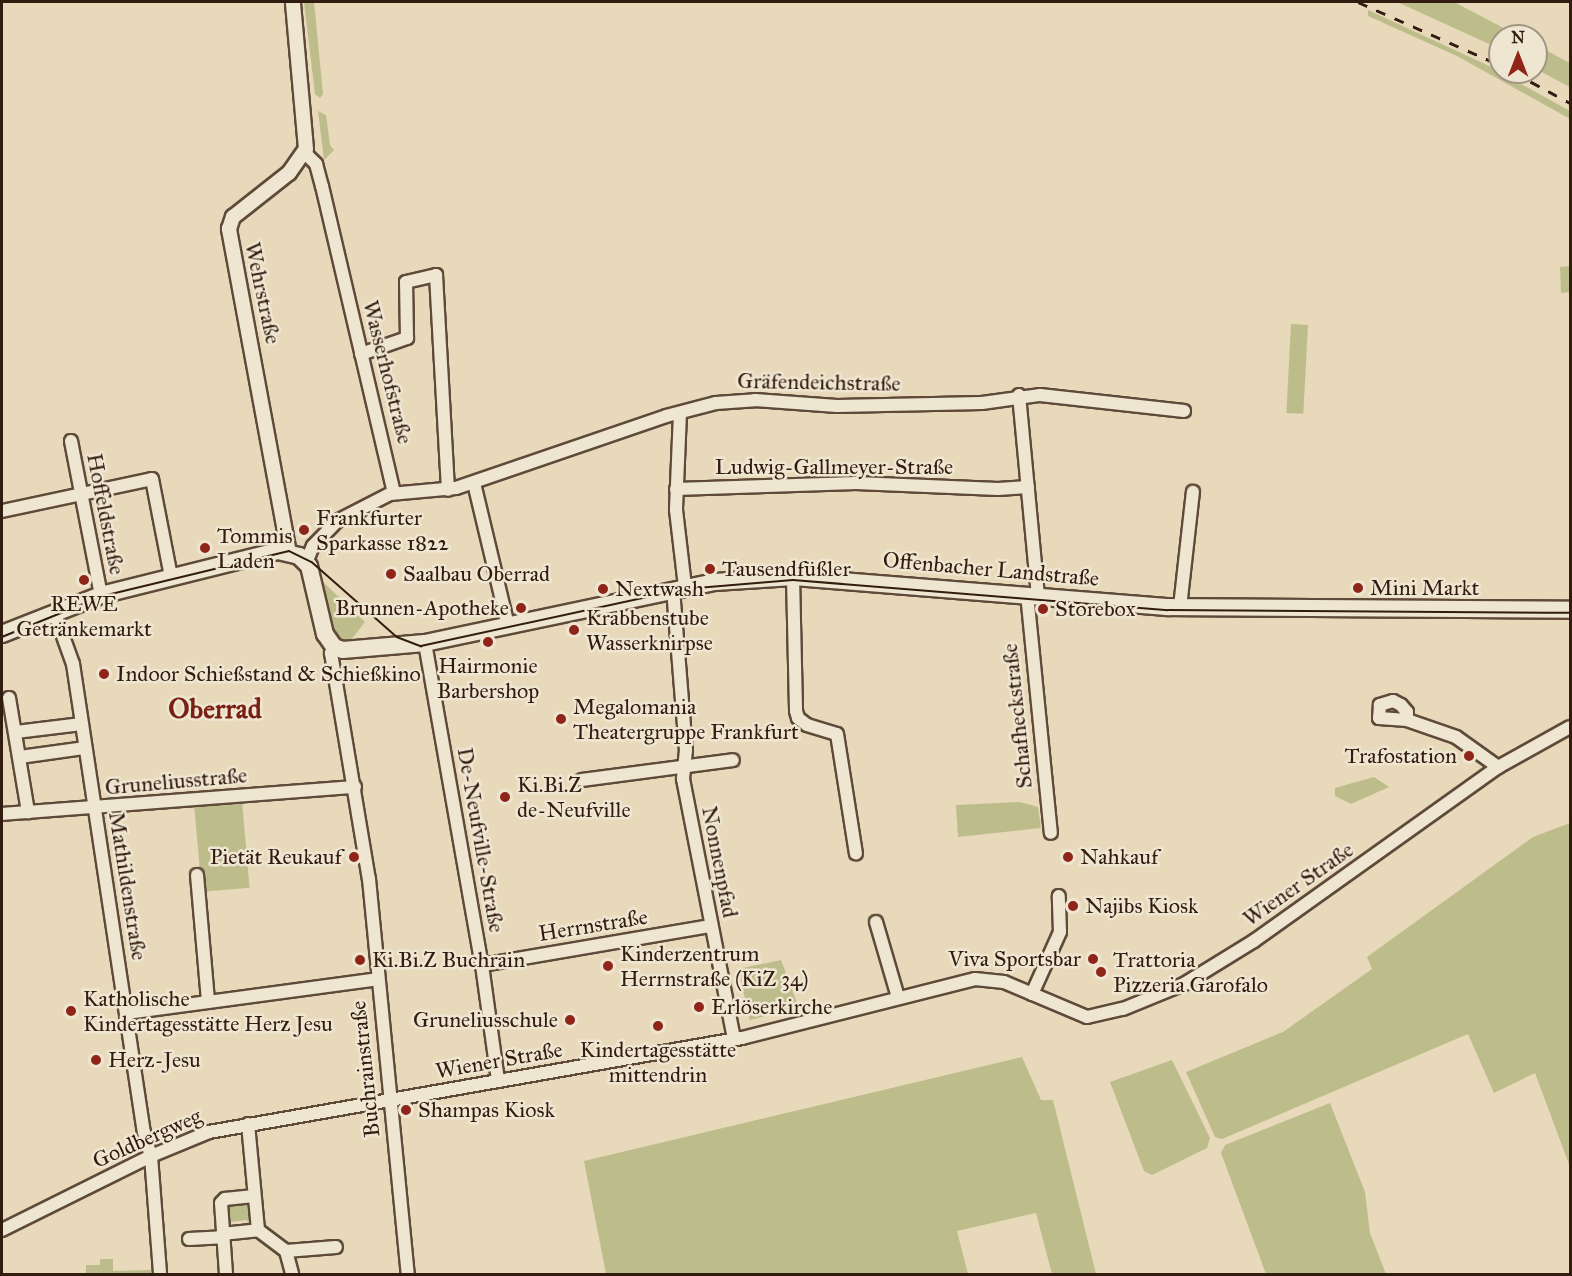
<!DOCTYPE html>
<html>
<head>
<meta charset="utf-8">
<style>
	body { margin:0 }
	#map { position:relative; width:1572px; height:1276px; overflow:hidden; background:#e7d9ba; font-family:"IM FELL Great Primer",serif }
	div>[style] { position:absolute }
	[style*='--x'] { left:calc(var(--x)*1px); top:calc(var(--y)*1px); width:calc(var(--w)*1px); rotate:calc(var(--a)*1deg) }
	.green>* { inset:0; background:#bdbd8b; transform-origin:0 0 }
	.roads { filter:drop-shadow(2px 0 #5f4a3a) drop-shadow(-2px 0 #5f4a3a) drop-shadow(0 2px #5f4a3a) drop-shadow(0 -2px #5f4a3a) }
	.minor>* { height:12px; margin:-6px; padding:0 6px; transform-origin:6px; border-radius:6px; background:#efe6d2 }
	.tertiary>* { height:14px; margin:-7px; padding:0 7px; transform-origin:7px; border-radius:7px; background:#efe6d2 }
	.secondary>* { height:16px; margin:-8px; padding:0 8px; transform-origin:8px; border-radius:8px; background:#efe6d2 }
	.tram>* { height:1.5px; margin:-0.75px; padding:0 0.75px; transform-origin:0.75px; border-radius:0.75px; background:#321b0f }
	.rail>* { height:3px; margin-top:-1.5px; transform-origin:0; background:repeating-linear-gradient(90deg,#321b0f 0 10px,transparent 0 20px) }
	.dots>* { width:16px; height:16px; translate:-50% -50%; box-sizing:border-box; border:3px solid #efe6d2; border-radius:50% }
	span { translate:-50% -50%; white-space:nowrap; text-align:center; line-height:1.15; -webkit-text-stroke:5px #efe6d2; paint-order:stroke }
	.street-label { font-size:22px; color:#321b0f }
	.poi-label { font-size:22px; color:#321b0f }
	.left { translate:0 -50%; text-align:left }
	.right { translate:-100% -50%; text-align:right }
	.district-label { font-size:28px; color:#7a1f14; font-weight:700 }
	.frame { position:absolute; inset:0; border:3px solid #321b0f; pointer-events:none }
	.north { position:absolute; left:1488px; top:24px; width:60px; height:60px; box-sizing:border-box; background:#efe6d2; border:2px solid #a39584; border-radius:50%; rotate:0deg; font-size:16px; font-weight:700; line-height:24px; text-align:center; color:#321b0f }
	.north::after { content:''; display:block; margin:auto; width:21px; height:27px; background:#8f2418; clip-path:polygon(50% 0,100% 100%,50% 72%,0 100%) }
</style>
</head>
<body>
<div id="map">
	<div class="green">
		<i style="clip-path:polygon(304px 2px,314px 2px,323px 94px,320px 98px,315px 94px)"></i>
		<i style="clip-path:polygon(1397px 2px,1454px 2px,1519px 36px,1500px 36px,1500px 49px)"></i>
		<i style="clip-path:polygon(1368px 10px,1485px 64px,1570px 111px,1570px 119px,1457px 56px,1368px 16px)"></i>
		<i style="clip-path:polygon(1536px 45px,1570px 63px,1570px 87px,1536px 69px)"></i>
		<i style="clip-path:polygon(318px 111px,326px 115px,330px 145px,334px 150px,324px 160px)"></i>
		<i style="clip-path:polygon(1570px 266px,1570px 292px,1561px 293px,1560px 267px)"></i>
		<i style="left:1291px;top:324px;width:17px;height:89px;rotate:3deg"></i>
		<i style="clip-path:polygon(323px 582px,365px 622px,351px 640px,340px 640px,332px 629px)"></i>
		<i style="clip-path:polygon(1374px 777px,1389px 787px,1351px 804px,1335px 796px,1335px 788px)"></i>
		<i style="left:242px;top:801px;width:87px;height:48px;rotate:85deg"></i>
		<i style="clip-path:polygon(1020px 802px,1038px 807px,1041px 828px,958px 837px,956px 805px)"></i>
		<i style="clip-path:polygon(1570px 823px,1570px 1167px,1535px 1073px,1494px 1093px,1468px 1034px,1222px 1139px,1215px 1137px,1186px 1072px,1283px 1032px,1372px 969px,1367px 957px,1533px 837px)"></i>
		<i style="clip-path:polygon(781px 960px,799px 1008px,750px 1020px,738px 969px)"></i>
		<i style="clip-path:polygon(1022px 1057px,1041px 1100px,1053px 1100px,1096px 1274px,1052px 1274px,1036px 1213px,957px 1231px,968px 1274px,606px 1274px,584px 1161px)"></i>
		<i style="clip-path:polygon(1172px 1060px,1210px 1138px,1207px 1148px,1152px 1175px,1144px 1171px,1110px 1082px)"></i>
		<i style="clip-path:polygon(1330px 1103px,1365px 1192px,1370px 1233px,1386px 1274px,1266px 1274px,1221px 1153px,1225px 1145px)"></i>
		<i style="clip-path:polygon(250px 1202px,253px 1224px,248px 1227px,247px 1220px,230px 1222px,231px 1229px,228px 1229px,227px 1203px)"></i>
		<i style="clip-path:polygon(100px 1259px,113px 1259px,113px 1271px,153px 1270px,153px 1274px,86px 1274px,86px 1265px,100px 1265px)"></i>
	</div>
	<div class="roads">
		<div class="minor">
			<i style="--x:305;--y:153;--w:16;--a:45"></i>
			<i style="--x:316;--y:164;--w:23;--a:75"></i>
			<i style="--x:322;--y:186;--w:315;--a:76.8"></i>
			<i style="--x:361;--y:354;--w:49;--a:-19.2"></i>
			<i style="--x:407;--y:338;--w:56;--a:-91"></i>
			<i style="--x:406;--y:282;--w:31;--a:-13"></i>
			<i style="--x:436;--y:275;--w:215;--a:86.8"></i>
			<i style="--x:1019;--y:395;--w:201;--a:84.6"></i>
			<i style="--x:680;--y:413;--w:97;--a:92.4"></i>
			<i style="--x:676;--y:510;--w:78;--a:83.3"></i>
			<i style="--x:71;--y:441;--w:157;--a:79"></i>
			<i style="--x:474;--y:483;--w:147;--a:76.6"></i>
			<i style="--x:676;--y:489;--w:180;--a:-1.9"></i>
			<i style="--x:856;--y:483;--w:142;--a:2.4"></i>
			<i style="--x:998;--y:489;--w:30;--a:-4"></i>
			<i style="--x:2;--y:511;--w:153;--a:-12"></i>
			<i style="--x:152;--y:479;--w:100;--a:79"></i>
			<i style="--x:306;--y:563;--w:18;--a:-68"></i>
			<i style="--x:313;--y:546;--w:35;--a:-46"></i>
			<i style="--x:337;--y:521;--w:59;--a:-27"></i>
			<i style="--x:390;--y:494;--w:66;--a:-5.2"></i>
			<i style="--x:456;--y:488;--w:222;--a:-18.9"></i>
			<i style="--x:666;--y:416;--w:52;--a:-14.6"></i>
			<i style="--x:716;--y:403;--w:39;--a:-4"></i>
			<i style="--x:755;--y:400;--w:82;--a:4.2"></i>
			<i style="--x:837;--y:406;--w:145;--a:-1.2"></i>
			<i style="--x:982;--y:403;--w:59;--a:-7.9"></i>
			<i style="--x:1040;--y:395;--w:145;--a:6.3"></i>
			<i style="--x:793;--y:577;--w:134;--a:88.7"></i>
			<i style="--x:796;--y:711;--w:7;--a:74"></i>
			<i style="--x:798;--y:718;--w:11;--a:38"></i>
			<i style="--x:807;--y:725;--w:31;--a:17"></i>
			<i style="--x:837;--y:734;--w:121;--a:81"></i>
			<i style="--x:673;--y:589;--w:162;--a:85.4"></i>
			<i style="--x:686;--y:750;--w:29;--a:96"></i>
			<i style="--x:683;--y:779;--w:265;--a:78.9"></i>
			<i style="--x:1027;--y:594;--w:240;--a:84.3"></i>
			<i style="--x:1180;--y:607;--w:116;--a:-83.6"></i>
			<i style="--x:55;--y:614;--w:53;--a:70.2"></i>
			<i style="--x:73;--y:664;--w:473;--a:81.4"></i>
			<i style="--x:144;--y:1132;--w:25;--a:74"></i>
			<i style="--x:151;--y:1156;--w:118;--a:85.6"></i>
			<i style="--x:425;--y:643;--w:327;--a:80"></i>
			<i style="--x:482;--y:965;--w:117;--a:82.1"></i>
			<i style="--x:334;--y:647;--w:7;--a:117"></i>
			<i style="--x:331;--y:653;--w:229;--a:80.5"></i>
			<i style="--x:369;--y:879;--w:397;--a:84.4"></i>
			<i style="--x:9;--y:698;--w:116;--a:80.5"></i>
			<i style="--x:1407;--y:720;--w:8;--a:-90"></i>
			<i style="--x:1407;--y:712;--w:9;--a:-131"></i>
			<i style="--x:1401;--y:705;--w:9;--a:-153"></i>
			<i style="--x:1393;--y:701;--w:14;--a:163"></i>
			<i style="--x:1380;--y:705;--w:13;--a:94"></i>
			<i style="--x:1379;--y:718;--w:28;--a:4"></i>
			<i style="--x:1407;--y:720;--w:52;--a:19.1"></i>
			<i style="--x:1456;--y:737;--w:52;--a:35.5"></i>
			<i style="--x:16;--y:732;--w:66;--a:-6.9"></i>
			<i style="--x:20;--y:757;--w:66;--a:-7.9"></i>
			<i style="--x:582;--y:780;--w:152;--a:-7.5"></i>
			<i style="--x:2;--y:814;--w:354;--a:-4.4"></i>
			<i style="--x:197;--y:875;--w:127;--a:85"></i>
			<i style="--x:876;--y:922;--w:78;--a:73.7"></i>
			<i style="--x:482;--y:965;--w:232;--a:-9.7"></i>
			<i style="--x:1032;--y:994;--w:68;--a:-65.7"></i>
			<i style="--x:1060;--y:932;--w:36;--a:-92"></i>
			<i style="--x:127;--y:1013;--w:252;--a:-7.7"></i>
			<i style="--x:248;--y:1124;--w:106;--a:84.6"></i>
			<i style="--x:2;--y:1230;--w:166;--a:-26.4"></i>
			<i style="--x:151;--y:1156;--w:63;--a:-22.5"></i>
			<i style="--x:209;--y:1132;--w:541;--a:-10"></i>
			<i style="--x:742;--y:1038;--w:240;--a:-14.2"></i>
			<i style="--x:975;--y:979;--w:29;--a:6"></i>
			<i style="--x:1004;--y:982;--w:90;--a:22.9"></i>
			<i style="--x:1087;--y:1017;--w:37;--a:-13"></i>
			<i style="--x:1123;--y:1009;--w:66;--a:-22.3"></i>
			<i style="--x:1184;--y:984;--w:82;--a:-31.6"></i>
			<i style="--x:1254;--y:941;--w:300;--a:-35.5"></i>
			<i style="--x:1498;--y:767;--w:82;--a:-29.1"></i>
			<i style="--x:222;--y:1234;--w:36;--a:-6"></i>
			<i style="--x:258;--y:1230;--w:35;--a:37"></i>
			<i style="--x:286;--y:1251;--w:50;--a:-4.6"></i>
			<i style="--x:189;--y:1239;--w:33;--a:-3"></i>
			<i style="--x:286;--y:1251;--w:24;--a:75"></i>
			<i style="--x:226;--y:1274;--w:71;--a:-94"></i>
			<i style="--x:221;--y:1203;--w:6;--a:-45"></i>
			<i style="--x:225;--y:1199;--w:29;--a:-6"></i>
		</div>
		<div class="tertiary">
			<i style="--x:289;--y:553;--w:330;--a:-100.5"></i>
			<i style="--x:229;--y:229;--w:13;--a:-72"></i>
			<i style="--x:233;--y:217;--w:71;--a:-38.2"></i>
			<i style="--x:289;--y:173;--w:29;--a:-55"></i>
			<i style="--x:306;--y:149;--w:148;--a:-95.1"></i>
		</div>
		<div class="secondary">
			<i style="--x:2;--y:634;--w:106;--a:-21.5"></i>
			<i style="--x:101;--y:595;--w:182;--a:-14"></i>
			<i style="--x:278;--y:551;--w:22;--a:13"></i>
			<i style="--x:299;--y:556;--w:14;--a:45"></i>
			<i style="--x:309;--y:566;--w:70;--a:76.8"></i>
			<i style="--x:325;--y:634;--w:16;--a:55"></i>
			<i style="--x:334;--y:647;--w:9;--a:18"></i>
			<i style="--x:343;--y:650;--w:82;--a:-4.9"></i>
			<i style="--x:425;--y:643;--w:296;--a:-11.9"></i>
			<i style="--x:715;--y:582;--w:78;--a:-3.7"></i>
			<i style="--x:793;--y:577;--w:376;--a:4.6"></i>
			<i style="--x:1168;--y:607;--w:402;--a:0.4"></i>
		</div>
	</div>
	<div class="tram">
		<i style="--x:2;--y:637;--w:109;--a:-22.1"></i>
		<i style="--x:103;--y:596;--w:191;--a:-13.6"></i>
		<i style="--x:289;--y:551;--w:25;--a:26"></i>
		<i style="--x:312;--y:562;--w:113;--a:41.4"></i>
		<i style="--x:397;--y:637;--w:26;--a:21"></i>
		<i style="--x:421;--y:646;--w:270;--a:-12.2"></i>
		<i style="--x:685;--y:589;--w:108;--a:-4.8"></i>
		<i style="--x:793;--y:580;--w:376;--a:4.6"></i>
		<i style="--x:1168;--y:610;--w:402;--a:0.4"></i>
	</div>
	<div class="rail">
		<i style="--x:1358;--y:2;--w:155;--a:23.9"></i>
		<i style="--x:1513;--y:72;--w:65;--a:28.5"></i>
	</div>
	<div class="dots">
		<i style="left:304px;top:530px;background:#8f2418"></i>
		<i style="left:205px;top:548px;background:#8f2418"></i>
		<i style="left:710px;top:569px;background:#8f2418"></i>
		<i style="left:391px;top:574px;background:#8f2418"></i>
		<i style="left:84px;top:580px;background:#8f2418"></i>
		<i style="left:1358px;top:588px;background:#8f2418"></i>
		<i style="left:603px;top:589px;background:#8f2418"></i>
		<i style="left:521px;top:608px;background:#8f2418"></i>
		<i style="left:1043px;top:609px;background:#8f2418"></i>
		<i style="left:574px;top:630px;background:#8f2418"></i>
		<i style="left:488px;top:642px;background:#8f2418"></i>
		<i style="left:104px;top:674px;background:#8f2418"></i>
		<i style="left:561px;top:719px;background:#8f2418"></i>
		<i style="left:1469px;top:756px;background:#8f2418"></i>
		<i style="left:505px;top:797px;background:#8f2418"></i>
		<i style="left:354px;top:857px;background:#8f2418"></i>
		<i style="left:1068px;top:857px;background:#8f2418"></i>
		<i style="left:1073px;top:906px;background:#8f2418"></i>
		<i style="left:1093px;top:959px;background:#8f2418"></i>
		<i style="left:360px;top:960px;background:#8f2418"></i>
		<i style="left:608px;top:966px;background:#8f2418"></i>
		<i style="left:1101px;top:972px;background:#8f2418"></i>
		<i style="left:699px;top:1007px;background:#8f2418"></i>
		<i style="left:71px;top:1011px;background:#8f2418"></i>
		<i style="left:570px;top:1020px;background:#8f2418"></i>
		<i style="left:658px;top:1026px;background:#8f2418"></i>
		<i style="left:96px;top:1060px;background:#8f2418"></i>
		<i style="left:406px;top:1110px;background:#8f2418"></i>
	</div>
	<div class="street-label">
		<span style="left:263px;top:293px;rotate:78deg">Wehrstraße</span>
		<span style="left:388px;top:372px;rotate:76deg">Wasserhofstraße</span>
		<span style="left:819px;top:382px;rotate:1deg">Gräfendeichstraße</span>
		<span style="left:834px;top:467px">Ludwig-Gallmeyer-Straße</span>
		<span style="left:106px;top:514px;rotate:79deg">Hoffeldstraße</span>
		<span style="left:991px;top:569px;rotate:5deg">Offenbacher Landstraße</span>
		<span style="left:1017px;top:716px;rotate:-96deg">Schafheckstraße</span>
		<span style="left:176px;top:781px;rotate:-5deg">Gruneliusstraße</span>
		<span style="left:481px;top:840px;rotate:80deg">De-Neufville-Straße</span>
		<span style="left:720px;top:862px;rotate:79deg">Nonnenpfad</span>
		<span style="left:1298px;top:884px;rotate:-35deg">Wiener Straße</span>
		<span style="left:128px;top:886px;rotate:81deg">Mathildenstraße</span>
		<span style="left:593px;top:925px;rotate:-9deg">Herrnstraße</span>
		<span style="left:499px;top:1060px;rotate:-10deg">Wiener Straße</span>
		<span style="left:365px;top:1069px;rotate:-96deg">Buchrainstraße</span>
		<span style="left:147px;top:1138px;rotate:-24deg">Goldbergweg</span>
	</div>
	<div class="poi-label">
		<span class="left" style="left:316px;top:530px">Frankfurter<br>Sparkasse 1822</span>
		<span class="left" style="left:217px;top:548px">Tommis<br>Laden</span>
		<span class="left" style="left:722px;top:569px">Tausendfüßler</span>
		<span class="left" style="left:403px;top:574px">Saalbau Oberrad</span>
		<span class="left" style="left:1370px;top:588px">Mini Markt</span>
		<span class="left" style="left:615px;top:589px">Nextwash</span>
		<span style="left:84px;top:616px">REWE<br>Getränkemarkt</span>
		<span class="right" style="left:509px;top:608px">Brunnen-Apotheke</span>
		<span class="left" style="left:1055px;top:609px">Storebox</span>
		<span class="left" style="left:586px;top:630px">Krabbenstube<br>Wasserknirpse</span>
		<span style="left:488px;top:678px">Hairmonie<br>Barbershop</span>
		<span class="left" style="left:116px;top:674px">Indoor Schießstand &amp; Schießkino</span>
		<span class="left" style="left:573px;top:719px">Megalomania<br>Theatergruppe Frankfurt</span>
		<span class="right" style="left:1457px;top:756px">Trafostation</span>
		<span class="left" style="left:517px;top:797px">Ki.Bi.Z<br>de-Neufville</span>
		<span class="right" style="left:342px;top:857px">Pietät Reukauf</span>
		<span class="left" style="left:1080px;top:857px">Nahkauf</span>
		<span class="left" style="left:1085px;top:906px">Najibs Kiosk</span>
		<span class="left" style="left:620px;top:966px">Kinderzentrum<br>Herrnstraße (KiZ 34)</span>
		<span class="right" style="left:1081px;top:959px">Viva Sportsbar</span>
		<span class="left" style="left:1113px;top:972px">Trattoria<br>Pizzeria Garofalo</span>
		<span class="left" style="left:372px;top:960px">Ki.Bi.Z Buchrain</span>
		<span class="left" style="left:83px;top:1011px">Katholische<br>Kindertagesstätte Herz Jesu</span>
		<span class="left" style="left:711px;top:1007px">Erlöserkirche</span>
		<span class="right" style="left:558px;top:1020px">Gruneliusschule</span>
		<span style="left:658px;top:1062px">Kindertagesstätte<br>mittendrin</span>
		<span class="left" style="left:108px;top:1060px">Herz-Jesu</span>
		<span class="left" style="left:418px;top:1110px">Shampas Kiosk</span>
	</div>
	<div class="district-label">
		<span style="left:215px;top:709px">Oberrad</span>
	</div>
	<div class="frame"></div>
	<div class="north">N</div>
</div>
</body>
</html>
